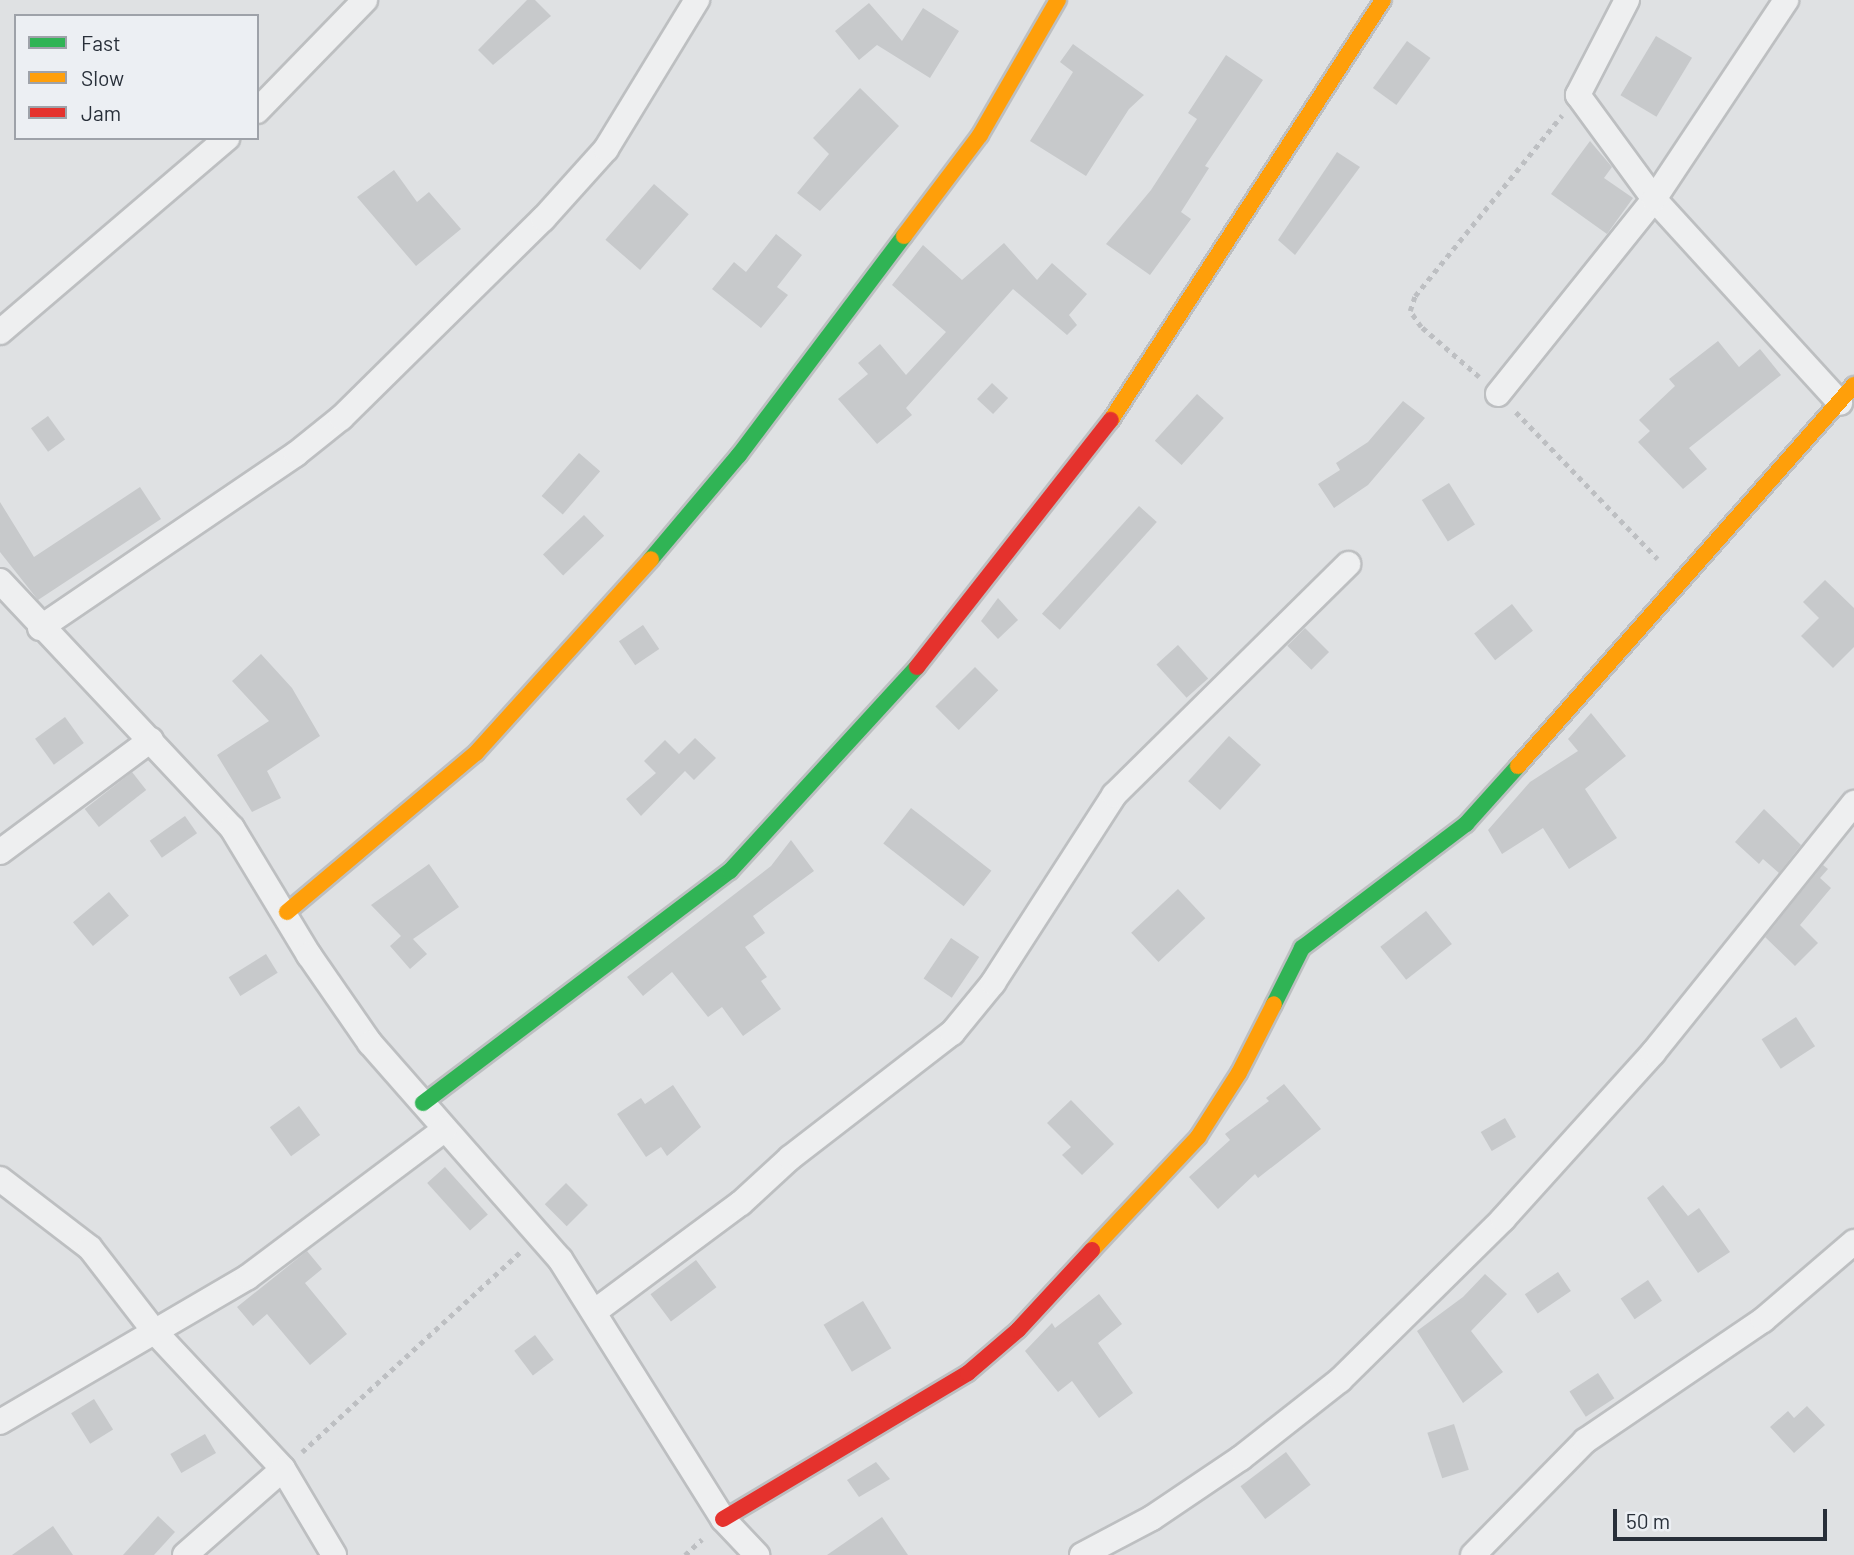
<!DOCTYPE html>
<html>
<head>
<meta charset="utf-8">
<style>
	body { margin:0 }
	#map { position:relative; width:1854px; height:1555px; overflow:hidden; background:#dfe1e3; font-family:Barlow,sans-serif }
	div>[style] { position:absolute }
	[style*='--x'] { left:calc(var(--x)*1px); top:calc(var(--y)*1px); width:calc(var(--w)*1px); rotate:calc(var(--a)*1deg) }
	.building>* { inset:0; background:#c7c9cb; transform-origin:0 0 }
	.path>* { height:4.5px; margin-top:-2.25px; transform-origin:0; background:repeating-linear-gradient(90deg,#bdbfc2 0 5px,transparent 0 10px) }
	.roads { filter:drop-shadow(2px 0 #bdbfc1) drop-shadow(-2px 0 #bdbfc1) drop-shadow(0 2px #bdbfc1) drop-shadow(0 -2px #bdbfc1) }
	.street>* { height:24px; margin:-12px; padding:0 12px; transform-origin:12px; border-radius:12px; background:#eeeff0 }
	.fast>* { height:16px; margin:-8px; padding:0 8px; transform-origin:8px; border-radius:8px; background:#30b455 }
	.slow>* { height:16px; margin:-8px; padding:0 8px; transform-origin:8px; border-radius:8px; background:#ff9f0a }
	.jam>* { height:16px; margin:-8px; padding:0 8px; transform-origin:8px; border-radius:8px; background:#e5322d }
	span { translate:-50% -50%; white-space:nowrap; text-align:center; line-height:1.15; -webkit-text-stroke:7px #eceff3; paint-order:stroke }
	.legend { position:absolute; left:14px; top:14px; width:245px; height:126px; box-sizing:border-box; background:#eceff3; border:2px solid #9ea2a9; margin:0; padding:9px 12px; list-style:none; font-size:21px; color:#282f39 }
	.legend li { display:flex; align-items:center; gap:14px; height:35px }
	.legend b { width:35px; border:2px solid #9ea2a9 }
	.scale { position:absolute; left:1613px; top:1509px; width:214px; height:32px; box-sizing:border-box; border:4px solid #282f39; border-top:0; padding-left:9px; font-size:21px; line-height:24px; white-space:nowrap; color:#282f39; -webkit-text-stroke:5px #eceff3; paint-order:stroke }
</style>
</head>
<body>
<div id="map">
	<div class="building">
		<i style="clip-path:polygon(527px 0,535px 0,551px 16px,493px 65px,478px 50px)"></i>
		<i style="clip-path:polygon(869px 3px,902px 41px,923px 8px,959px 31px,930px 78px,877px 45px,859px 60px,835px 31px)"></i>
		<i style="left:1656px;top:36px;width:42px;height:69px;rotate:31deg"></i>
		<i style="left:1407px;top:41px;width:29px;height:58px;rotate:36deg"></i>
		<i style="clip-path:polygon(1073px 44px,1144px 95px,1129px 109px,1086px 176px,1030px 141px,1073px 72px,1060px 62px)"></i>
		<i style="clip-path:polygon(1226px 55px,1263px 80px,1205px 166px,1209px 168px,1181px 212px,1191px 219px,1150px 275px,1106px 244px,1151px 190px,1197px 119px,1188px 113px)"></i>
		<i style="clip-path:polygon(860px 88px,899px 126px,820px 211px,797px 193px,829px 154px,813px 138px)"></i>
		<i style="clip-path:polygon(1590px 141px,1612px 167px,1604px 178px,1633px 198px,1607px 234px,1551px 194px)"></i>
		<i style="clip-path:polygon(1337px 152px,1360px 167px,1295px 255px,1278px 240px)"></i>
		<i style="clip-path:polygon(394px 170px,417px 202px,429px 192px,461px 229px,416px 266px,357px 197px)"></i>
		<i style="left:654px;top:184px;width:46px;height:74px;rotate:41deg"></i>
		<i style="clip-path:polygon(776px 234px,802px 255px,777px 287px,788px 295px,761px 328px,712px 289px,734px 262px,746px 272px)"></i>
		<i style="clip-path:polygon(1004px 243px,1037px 280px,1052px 263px,1087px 294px,1069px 315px,1077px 325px,1067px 335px,1013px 289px,906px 408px,912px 415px,877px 444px,838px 399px,868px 374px,858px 363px,880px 344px,906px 375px,946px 332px,892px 285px,923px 245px,962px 280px)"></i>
		<i style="clip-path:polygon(1718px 341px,1739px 367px,1760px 349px,1781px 375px,1689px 448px,1707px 469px,1683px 489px,1638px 442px,1650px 431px,1639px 420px,1675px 386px,1669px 379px)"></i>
		<i style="left:992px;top:383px;width:22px;height:22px;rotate:43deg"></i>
		<i style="left:1197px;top:394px;width:36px;height:63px;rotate:42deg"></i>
		<i style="clip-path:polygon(1403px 401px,1425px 418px,1368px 485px,1334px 508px,1318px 484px,1340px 470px,1336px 463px,1368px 442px)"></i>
		<i style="left:48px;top:416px;width:29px;height:21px;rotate:54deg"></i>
		<i style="left:579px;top:453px;width:28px;height:57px;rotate:41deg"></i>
		<i style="left:1449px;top:483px;width:49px;height:32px;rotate:58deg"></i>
		<i style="clip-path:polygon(140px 487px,161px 519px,38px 600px,0 552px,0 502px,34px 557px)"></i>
		<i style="left:1139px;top:506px;width:24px;height:145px;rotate:42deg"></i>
		<i style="left:584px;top:515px;width:29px;height:57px;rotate:46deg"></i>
		<i style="clip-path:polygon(1825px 580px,1854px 608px,1854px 647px,1833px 668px,1801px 636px,1819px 618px,1803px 602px)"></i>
		<i style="clip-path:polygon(998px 598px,1018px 620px,998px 639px,981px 621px)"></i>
		<i style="left:1512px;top:604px;width:34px;height:48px;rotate:52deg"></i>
		<i style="left:643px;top:625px;width:29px;height:29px;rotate:56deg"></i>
		<i style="left:1305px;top:628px;width:34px;height:25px;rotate:45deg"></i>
		<i style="left:1178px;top:645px;width:45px;height:29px;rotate:48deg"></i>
		<i style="clip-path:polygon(261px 654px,292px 688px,320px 736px,267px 771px,281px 798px,252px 812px,217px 755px,269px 721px,232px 681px)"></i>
		<i style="left:975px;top:667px;width:33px;height:56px;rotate:45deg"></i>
		<i style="clip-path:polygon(1591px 713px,1626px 756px,1585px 789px,1617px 838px,1569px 869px,1543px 828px,1502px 854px,1488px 830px,1530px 782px,1578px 751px,1568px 739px)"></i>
		<i style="left:65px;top:717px;width:32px;height:37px;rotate:54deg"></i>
		<i style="left:1229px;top:736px;width:43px;height:61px;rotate:42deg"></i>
		<i style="clip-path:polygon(695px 738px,716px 758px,694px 780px,685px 771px,641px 816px,626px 799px,656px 773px,644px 761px,665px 740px,679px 754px)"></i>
		<i style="left:132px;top:772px;width:23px;height:60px;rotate:52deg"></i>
		<i style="left:911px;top:808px;width:102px;height:45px;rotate:38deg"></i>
		<i style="clip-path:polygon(1764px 809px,1801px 845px,1779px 873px,1763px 859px,1759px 864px,1735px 842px)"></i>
		<i style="left:185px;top:816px;width:21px;height:43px;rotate:55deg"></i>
		<i style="clip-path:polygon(791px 840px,814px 871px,753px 916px,765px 933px,745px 947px,767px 977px,761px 981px,781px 1009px,743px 1036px,722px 1007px,708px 1017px,672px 972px,643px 996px,627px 977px,771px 866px)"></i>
		<i style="clip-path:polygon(429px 864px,459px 907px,413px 939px,427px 954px,410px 969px,390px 946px,401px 936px,371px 905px)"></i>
		<i style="clip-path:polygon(1823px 865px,1828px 869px,1820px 878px,1831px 888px,1800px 925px,1818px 943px,1795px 966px,1765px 937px)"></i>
		<i style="left:1178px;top:889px;width:40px;height:64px;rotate:47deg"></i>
		<i style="left:109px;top:892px;width:31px;height:47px;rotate:50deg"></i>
		<i style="left:1426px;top:911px;width:42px;height:58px;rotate:52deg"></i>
		<i style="left:951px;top:938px;width:34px;height:49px;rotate:34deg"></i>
		<i style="left:266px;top:954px;width:22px;height:44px;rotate:58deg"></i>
		<i style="left:1796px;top:1017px;width:35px;height:41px;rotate:57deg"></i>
		<i style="clip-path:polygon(1284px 1084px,1321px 1129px,1258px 1178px,1255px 1174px,1218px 1209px,1189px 1177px,1230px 1140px,1225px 1134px,1269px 1101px,1266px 1098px)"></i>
		<i style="clip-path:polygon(673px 1085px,701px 1127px,667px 1156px,661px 1147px,646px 1157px,617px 1114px,641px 1098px,645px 1104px)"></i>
		<i style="clip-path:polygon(1071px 1100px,1114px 1144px,1082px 1175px,1062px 1155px,1071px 1147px,1047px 1123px)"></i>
		<i style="left:299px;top:1106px;width:36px;height:36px;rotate:54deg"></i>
		<i style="left:1505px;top:1118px;width:22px;height:28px;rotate:60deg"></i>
		<i style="left:445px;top:1167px;width:64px;height:24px;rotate:48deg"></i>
		<i style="left:566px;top:1183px;width:31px;height:30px;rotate:45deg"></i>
		<i style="clip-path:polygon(1663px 1185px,1688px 1216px,1699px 1208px,1730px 1252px,1698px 1273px,1647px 1198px)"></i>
		<i style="clip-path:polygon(307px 1251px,322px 1269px,305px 1283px,347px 1334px,310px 1365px,267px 1314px,253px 1326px,237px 1307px)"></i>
		<i style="left:696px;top:1260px;width:34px;height:57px;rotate:53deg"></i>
		<i style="left:1558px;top:1272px;width:23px;height:40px;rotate:56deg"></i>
		<i style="clip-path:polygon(1485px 1274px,1507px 1294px,1471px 1331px,1503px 1372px,1463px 1403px,1417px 1331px,1463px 1297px)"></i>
		<i style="left:1648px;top:1280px;width:25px;height:33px;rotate:56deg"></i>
		<i style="clip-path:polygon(1099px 1294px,1122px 1324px,1098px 1343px,1133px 1393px,1099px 1418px,1072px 1381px,1058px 1392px,1025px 1351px,1052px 1323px,1055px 1328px)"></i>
		<i style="left:863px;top:1301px;width:55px;height:46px;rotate:59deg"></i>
		<i style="left:535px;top:1335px;width:31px;height:26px;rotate:53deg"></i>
		<i style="left:1598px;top:1373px;width:30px;height:34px;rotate:57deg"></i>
		<i style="left:94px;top:1399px;width:36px;height:27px;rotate:58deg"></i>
		<i style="clip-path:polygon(1807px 1406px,1825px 1425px,1794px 1453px,1770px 1427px,1788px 1411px,1794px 1418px)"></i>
		<i style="left:1454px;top:1424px;width:48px;height:28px;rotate:72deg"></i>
		<i style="left:205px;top:1434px;width:22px;height:40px;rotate:60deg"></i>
		<i style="left:1286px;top:1452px;width:41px;height:57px;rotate:53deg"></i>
		<i style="clip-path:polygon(876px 1462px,890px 1479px,859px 1497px,847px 1480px)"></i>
		<i style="clip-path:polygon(158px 1516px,175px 1532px,154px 1555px,123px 1555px)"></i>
		<i style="clip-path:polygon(882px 1517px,908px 1555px,827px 1555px)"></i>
		<i style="clip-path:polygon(53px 1526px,73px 1555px,12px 1555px)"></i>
	</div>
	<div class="path">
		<i style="--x:1479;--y:377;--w:77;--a:-139.2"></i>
		<i style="--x:1421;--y:327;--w:19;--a:-125"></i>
		<i style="--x:1410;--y:311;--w:16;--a:-72"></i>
		<i style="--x:1415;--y:296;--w:233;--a:-50.9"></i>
		<i style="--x:1516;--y:412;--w:204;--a:46"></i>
		<i style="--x:302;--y:1452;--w:296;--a:-42.5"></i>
		<i style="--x:685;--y:1555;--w:23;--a:-43"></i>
	</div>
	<div class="roads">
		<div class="street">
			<i style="--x:1627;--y:0;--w:107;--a:117.3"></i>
			<i style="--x:1578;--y:95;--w:129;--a:53.8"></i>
			<i style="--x:1654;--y:199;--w:276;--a:47.6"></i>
			<i style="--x:257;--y:111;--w:155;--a:-45.8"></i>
			<i style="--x:0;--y:332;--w:299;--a:-40.5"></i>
			<i style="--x:1498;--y:394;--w:250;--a:-51.3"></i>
			<i style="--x:1654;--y:199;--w:239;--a:-56.4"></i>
			<i style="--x:0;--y:581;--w:339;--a:46.8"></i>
			<i style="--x:232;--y:828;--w:149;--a:58.8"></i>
			<i style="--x:309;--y:955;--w:107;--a:55.3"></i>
			<i style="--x:370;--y:1043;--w:288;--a:48.7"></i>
			<i style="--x:560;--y:1259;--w:307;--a:57.9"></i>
			<i style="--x:723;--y:1519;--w:50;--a:46.6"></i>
			<i style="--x:40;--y:628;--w:310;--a:-34.2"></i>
			<i style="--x:296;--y:454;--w:58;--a:-38.7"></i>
			<i style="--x:341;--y:418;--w:284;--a:-44.6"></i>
			<i style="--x:543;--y:219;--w:94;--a:-48"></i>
			<i style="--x:606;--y:149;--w:175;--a:-58.6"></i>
			<i style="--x:0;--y:852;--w:188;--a:-36.6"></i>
			<i style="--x:0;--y:1179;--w:113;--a:37.5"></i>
			<i style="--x:90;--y:1248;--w:106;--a:52.3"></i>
			<i style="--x:155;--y:1332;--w:187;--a:46.9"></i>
			<i style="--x:283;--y:1469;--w:100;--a:59.3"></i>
			<i style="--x:594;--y:1312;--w:183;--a:-36.6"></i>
			<i style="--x:741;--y:1203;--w:67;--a:-42.6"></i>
			<i style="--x:790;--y:1158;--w:205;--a:-37.7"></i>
			<i style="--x:952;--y:1033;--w:65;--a:-50.6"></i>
			<i style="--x:993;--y:983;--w:224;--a:-57.2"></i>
			<i style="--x:1114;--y:795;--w:329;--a:-44.6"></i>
			<i style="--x:0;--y:1422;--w:287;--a:-30.3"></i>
			<i style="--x:248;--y:1277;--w:246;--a:-36.9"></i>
			<i style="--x:185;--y:1555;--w:130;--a:-41.3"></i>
			<i style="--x:1082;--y:1555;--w:79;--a:-27.9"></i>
			<i style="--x:1152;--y:1518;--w:107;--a:-34"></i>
			<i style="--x:1241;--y:1458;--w:126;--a:-38.2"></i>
			<i style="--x:1340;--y:1380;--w:229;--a:-44.6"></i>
			<i style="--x:1503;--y:1219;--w:224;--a:-47.9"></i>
			<i style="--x:1653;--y:1053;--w:321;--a:-51.2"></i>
			<i style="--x:1473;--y:1555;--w:160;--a:-45.5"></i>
			<i style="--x:1585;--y:1441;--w:215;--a:-34.2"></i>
			<i style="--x:1763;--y:1320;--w:120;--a:-40.6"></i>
		</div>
		<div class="fast">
			<i style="--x:651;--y:559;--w:136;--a:-49.8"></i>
			<i style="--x:739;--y:455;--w:274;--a:-53"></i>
			<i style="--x:1274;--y:1004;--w:63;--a:-63.4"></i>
			<i style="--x:1302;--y:948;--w:206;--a:-37.1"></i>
			<i style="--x:1466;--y:824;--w:78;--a:-48.1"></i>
			<i style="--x:423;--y:1103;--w:385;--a:-37.1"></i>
			<i style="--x:730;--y:871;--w:277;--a:-47.5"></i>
		</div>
		<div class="slow">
			<i style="--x:904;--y:236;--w:126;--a:-53"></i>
			<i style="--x:980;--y:135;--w:156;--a:-60"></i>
			<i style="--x:1111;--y:420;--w:500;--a:-57.07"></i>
			<i style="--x:1518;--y:766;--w:508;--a:-48.59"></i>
			<i style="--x:287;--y:912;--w:247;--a:-40.1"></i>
			<i style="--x:476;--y:753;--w:261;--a:-47.9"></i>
			<i style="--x:1092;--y:1250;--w:155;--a:-46.8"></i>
			<i style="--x:1198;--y:1137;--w:76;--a:-57.4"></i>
			<i style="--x:1239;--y:1073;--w:77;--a:-63.1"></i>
		</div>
		<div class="jam">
			<i style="--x:917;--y:667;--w:314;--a:-51.9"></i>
			<i style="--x:723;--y:1519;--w:285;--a:-30.8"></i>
			<i style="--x:968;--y:1373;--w:66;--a:-40.7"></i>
			<i style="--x:1018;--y:1330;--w:109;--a:-47.2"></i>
		</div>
	</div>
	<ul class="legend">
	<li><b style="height:9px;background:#30b455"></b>Fast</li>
	<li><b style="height:9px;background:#ff9f0a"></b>Slow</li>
	<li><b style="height:9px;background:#e5322d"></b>Jam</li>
	</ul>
	<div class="scale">50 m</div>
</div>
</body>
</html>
